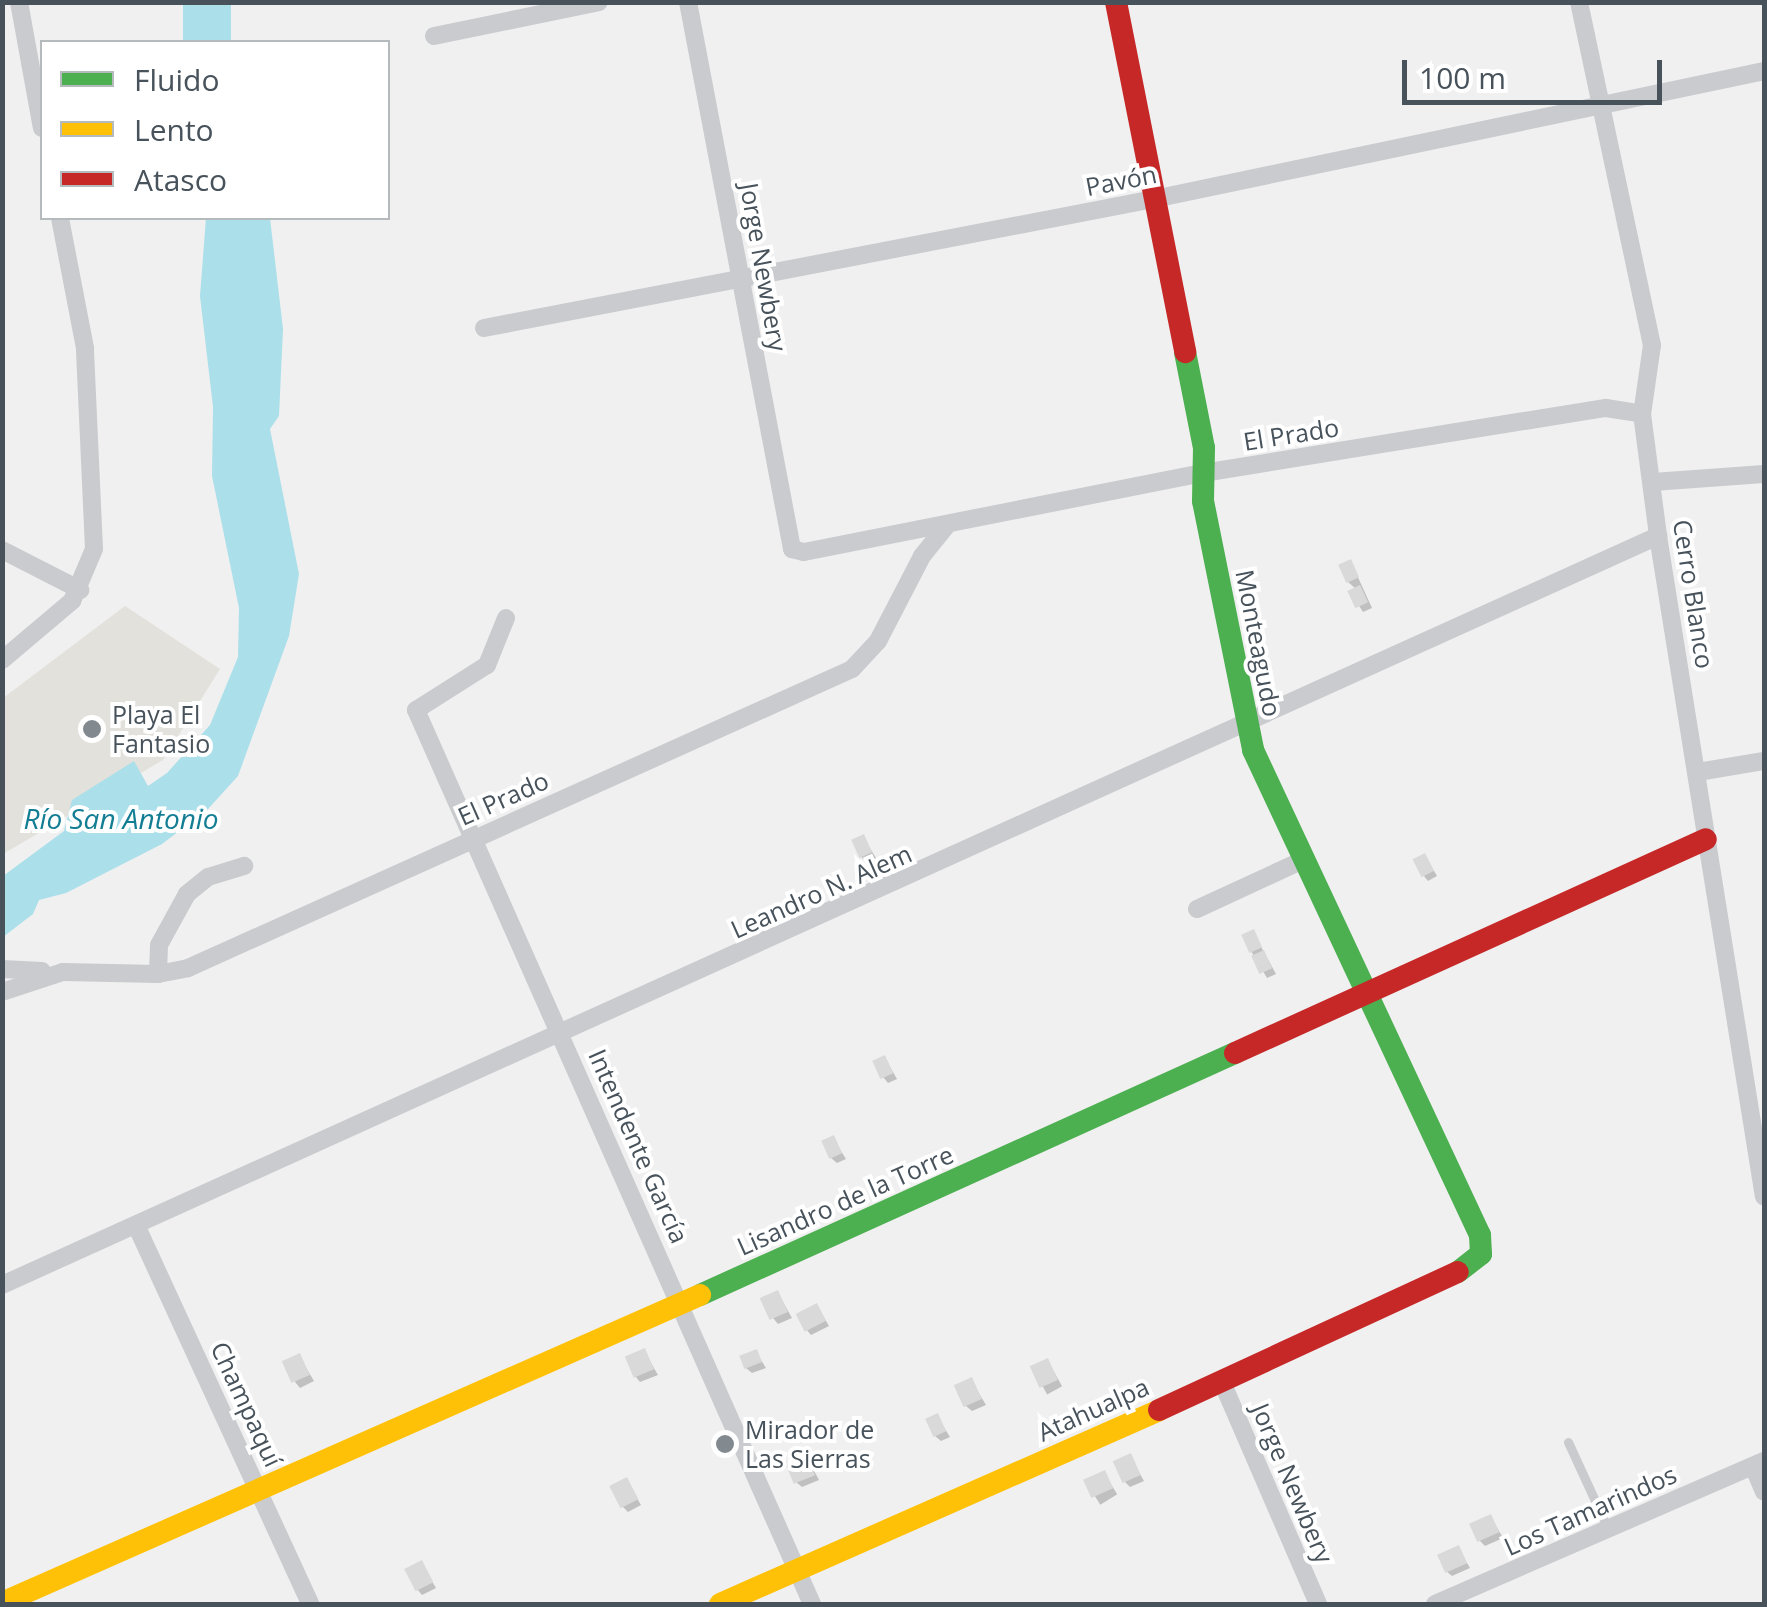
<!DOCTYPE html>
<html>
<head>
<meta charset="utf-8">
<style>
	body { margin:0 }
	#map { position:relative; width:1767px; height:1607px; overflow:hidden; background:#f0f0f0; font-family:"Open Sans",sans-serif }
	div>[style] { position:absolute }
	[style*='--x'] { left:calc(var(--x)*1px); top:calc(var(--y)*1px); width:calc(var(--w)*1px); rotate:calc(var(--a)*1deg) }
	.sand>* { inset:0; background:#e3e1dc }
	.water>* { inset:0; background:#abdfea; transform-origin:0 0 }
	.shadow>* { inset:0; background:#0003; transform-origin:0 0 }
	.building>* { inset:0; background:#d9d9da; transform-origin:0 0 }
	.lane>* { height:9px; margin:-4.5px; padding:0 4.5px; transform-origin:4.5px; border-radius:4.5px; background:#c9cbce }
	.street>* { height:18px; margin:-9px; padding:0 9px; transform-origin:9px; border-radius:9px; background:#c9cbce }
	.fast>* { height:22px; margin:-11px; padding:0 11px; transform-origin:11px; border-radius:11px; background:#4caf50 }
	.slow>* { height:22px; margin:-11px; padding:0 11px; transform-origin:11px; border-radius:11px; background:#ffc107 }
	.jam>* { height:22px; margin:-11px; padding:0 11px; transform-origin:11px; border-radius:11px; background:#c62828 }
	.dots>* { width:28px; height:28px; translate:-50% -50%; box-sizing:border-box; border:5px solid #fff; border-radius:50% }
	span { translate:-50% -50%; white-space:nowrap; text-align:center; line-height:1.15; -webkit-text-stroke:8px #fff; paint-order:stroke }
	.street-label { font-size:25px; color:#47525b }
	.poi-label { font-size:25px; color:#47525b }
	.left { translate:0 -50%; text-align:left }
	.water-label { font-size:28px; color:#137d94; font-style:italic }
	.frame { position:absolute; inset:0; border:5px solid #47525b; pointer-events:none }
	.legend { position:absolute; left:40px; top:40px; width:350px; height:180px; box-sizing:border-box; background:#fff; border:2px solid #b5babd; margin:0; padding:12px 18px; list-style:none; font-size:30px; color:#47525b }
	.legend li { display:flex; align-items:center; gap:20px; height:50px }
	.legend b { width:50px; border:2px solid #b5babd }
	.scale { position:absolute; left:1402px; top:60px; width:260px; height:45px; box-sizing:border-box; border:5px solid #47525b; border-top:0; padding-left:12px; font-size:30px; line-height:35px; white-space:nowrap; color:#47525b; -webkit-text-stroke:8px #fff; paint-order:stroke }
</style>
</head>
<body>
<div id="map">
	<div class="sand">
		<i style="clip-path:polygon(125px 606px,220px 669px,163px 760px,3px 854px,3px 698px)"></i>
	</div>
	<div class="water">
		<i style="left:183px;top:3px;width:48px;height:39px"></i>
		<i style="clip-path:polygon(206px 218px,270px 218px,283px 329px,279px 416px,270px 429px,299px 574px,289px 636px,238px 776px,208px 809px,162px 844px,66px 893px,39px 900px,33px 914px,3px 937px,3px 876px,64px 831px,72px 800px,134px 761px,148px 786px,167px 773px,210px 725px,238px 657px,239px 608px,212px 476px,213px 407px,200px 296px)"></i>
	</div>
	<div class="shadow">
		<i style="clip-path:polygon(1351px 562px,1372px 608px,1363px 612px,1350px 592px,1356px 589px,1348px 582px)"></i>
		<i style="clip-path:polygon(863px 837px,876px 858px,867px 862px,861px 857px)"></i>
		<i style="clip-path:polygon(1425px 856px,1437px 876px,1428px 881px,1423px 875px)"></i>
		<i style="clip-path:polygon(1253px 932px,1276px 974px,1267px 978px,1251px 951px)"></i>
		<i style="clip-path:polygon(885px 1058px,897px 1079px,888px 1083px,883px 1077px)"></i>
		<i style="clip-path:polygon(833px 1138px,846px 1159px,837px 1163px,831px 1158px)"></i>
		<i style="clip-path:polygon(778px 1293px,792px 1318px,778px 1324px,773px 1318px)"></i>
		<i style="clip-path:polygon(817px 1306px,829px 1326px,811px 1335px,806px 1329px)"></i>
		<i style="clip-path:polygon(644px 1351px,658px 1375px,640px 1382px,635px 1376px)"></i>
		<i style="clip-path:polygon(756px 1352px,766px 1368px,752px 1373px,746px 1368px)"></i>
		<i style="clip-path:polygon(299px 1356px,314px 1381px,300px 1388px,295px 1382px)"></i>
		<i style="left:1048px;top:1361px;width:29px;height:17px;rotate:61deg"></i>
		<i style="clip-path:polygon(971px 1380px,986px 1405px,972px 1411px,966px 1406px)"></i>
		<i style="clip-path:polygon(937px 1416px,950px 1437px,941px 1441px,935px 1436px)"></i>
		<i style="clip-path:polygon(806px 1456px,819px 1480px,802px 1487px,796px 1482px)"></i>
		<i style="clip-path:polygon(1130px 1456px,1144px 1481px,1130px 1487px,1125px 1482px)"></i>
		<i style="left:1104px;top:1473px;width:25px;height:20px;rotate:58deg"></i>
		<i style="clip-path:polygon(626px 1480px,641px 1505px,628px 1512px,622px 1506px)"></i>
		<i style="clip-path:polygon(1491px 1517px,1503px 1538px,1485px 1546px,1479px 1540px)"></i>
		<i style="clip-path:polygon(1458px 1548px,1470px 1568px,1452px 1576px,1446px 1571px)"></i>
		<i style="clip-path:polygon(421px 1563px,436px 1588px,422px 1595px,417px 1589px)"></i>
	</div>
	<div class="building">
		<i style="left:1351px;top:559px;width:20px;height:14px;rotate:66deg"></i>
		<i style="left:1360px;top:585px;width:19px;height:14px;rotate:65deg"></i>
		<i style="left:864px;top:834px;width:20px;height:14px;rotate:66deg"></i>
		<i style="left:1425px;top:853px;width:20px;height:14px;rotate:63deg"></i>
		<i style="left:1254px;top:929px;width:20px;height:14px;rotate:66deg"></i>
		<i style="left:1264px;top:950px;width:20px;height:14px;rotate:66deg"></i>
		<i style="left:885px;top:1055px;width:20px;height:14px;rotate:66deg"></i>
		<i style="left:834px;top:1135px;width:20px;height:14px;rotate:66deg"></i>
		<i style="left:778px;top:1290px;width:24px;height:20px;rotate:66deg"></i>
		<i style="left:817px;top:1303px;width:20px;height:24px;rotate:63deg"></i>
		<i style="left:645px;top:1348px;width:23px;height:22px;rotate:67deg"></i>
		<i style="left:757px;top:1349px;width:14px;height:19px;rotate:69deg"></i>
		<i style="left:300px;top:1353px;width:24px;height:20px;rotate:66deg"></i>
		<i style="left:1048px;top:1358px;width:24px;height:20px;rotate:66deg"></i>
		<i style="left:972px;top:1377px;width:24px;height:20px;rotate:66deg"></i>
		<i style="left:938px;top:1413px;width:20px;height:14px;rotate:66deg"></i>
		<i style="left:806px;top:1453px;width:24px;height:23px;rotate:68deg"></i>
		<i style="left:1131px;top:1453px;width:24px;height:20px;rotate:66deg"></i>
		<i style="left:1105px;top:1470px;width:20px;height:24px;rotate:66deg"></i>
		<i style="left:627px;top:1477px;width:25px;height:20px;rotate:63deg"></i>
		<i style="left:1491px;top:1514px;width:20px;height:24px;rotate:66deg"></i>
		<i style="left:1459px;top:1545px;width:20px;height:24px;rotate:66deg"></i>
		<i style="left:422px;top:1560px;width:25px;height:20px;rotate:63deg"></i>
	</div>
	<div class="lane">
		<i style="--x:1568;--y:1442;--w:96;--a:65.3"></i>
	</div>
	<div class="street">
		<i style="--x:19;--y:2;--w:128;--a:79.7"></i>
		<i style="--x:688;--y:2;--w:557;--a:79.23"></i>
		<i style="--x:792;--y:549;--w:12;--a:14"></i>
		<i style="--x:804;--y:552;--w:407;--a:-11.2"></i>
		<i style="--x:1203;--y:473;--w:408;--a:-9.2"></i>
		<i style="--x:1606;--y:408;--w:36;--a:9"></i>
		<i style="--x:1579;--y:2;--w:351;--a:78"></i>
		<i style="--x:1652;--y:345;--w:70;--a:98.2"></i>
		<i style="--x:1642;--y:414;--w:123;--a:82.5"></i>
		<i style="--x:1658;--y:536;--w:669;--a:80.89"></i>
		<i style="--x:434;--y:36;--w:168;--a:-11.6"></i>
		<i style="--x:484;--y:328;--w:682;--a:-10.9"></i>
		<i style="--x:1154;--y:199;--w:623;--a:-11.85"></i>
		<i style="--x:1653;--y:482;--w:111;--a:-4.1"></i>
		<i style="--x:2;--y:550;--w:88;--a:27.1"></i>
		<i style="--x:506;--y:618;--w:51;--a:112"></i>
		<i style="--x:487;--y:665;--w:84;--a:147.6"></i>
		<i style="--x:416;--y:710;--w:978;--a:66.11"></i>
		<i style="--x:2;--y:660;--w:92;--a:-40.1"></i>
		<i style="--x:72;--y:601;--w:56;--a:-67.1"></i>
		<i style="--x:94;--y:549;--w:201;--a:-92.6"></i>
		<i style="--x:85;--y:348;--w:132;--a:-100.9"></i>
		<i style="--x:1698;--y:772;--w:67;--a:-9.5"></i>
		<i style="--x:1197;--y:909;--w:119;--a:-24.8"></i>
		<i style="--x:2;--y:969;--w:40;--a:2.9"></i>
		<i style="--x:158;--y:974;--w:29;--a:-88"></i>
		<i style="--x:159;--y:945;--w:58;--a:-61.2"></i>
		<i style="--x:187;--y:894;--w:27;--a:-39"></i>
		<i style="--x:208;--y:877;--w:38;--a:-17"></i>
		<i style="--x:2;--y:992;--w:64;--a:-18.2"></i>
		<i style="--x:63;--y:972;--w:95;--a:1.2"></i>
		<i style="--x:158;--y:974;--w:31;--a:-11"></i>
		<i style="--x:188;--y:968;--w:728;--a:-24.24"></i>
		<i style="--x:852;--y:669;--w:38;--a:-47"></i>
		<i style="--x:878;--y:641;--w:96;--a:-62.6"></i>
		<i style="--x:922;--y:556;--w:41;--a:-50.9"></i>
		<i style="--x:136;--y:1225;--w:417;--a:65.3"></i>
		<i style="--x:2;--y:1285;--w:1818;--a:-24.34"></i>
		<i style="--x:1222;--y:1382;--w:242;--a:66.6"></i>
		<i style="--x:1753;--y:1466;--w:28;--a:67"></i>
		<i style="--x:1435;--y:1604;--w:359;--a:-23.5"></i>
	</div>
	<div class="fast">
		<i style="--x:1185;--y:352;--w:98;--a:78.8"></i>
		<i style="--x:1204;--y:448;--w:53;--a:91.1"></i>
		<i style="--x:1203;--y:501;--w:254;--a:78.6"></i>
		<i style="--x:1253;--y:750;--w:535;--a:64.92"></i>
		<i style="--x:1480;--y:1235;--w:19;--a:87"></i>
		<i style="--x:1481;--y:1254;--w:29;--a:142"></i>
		<i style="--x:700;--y:1295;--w:587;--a:-24.34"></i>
	</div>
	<div class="slow">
		<i style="--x:2;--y:1603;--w:763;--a:-23.81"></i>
		<i style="--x:720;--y:1604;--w:480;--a:-23.8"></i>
	</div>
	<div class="jam">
		<i style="--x:1116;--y:2;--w:357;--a:78.8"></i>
		<i style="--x:1235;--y:1053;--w:517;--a:-24.43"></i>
		<i style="--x:1159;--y:1410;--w:329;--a:-24.8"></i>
	</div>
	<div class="dots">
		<i style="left:92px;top:729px;background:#82898f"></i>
		<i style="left:725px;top:1444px;background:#82898f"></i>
	</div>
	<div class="street-label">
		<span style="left:1121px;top:180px;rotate:-11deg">Pavón</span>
		<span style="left:764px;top:267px;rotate:80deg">Jorge Newbery</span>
		<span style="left:1291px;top:434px;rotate:-9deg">El Prado</span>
		<span style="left:1694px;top:594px;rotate:81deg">Cerro Blanco</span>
		<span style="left:1259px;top:643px;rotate:79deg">Monteagudo</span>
		<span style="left:503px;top:798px;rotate:-24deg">El Prado</span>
		<span style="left:821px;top:891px;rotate:-24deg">Leandro N. Alem</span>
		<span style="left:639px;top:1146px;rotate:66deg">Intendente García</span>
		<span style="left:845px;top:1200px;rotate:-24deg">Lisandro de la Torre</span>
		<span style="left:247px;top:1404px;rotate:65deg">Champaquí</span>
		<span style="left:1093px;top:1409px;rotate:-24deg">Atahualpa</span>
		<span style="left:1293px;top:1483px;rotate:67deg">Jorge Newbery</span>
		<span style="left:1590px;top:1510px;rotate:-24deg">Los Tamarindos</span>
	</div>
	<div class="poi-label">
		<span class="left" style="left:112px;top:729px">Playa El<br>Fantasio</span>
		<span class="left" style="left:745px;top:1444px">Mirador de<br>Las Sierras</span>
	</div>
	<div class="water-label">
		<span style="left:121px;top:818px">Río San Antonio</span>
	</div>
	<div class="frame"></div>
	<ul class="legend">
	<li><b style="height:12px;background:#4caf50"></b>Fluido</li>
	<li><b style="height:12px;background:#ffc107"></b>Lento</li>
	<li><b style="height:12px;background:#c62828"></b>Atasco</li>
	</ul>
	<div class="scale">100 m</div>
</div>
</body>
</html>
